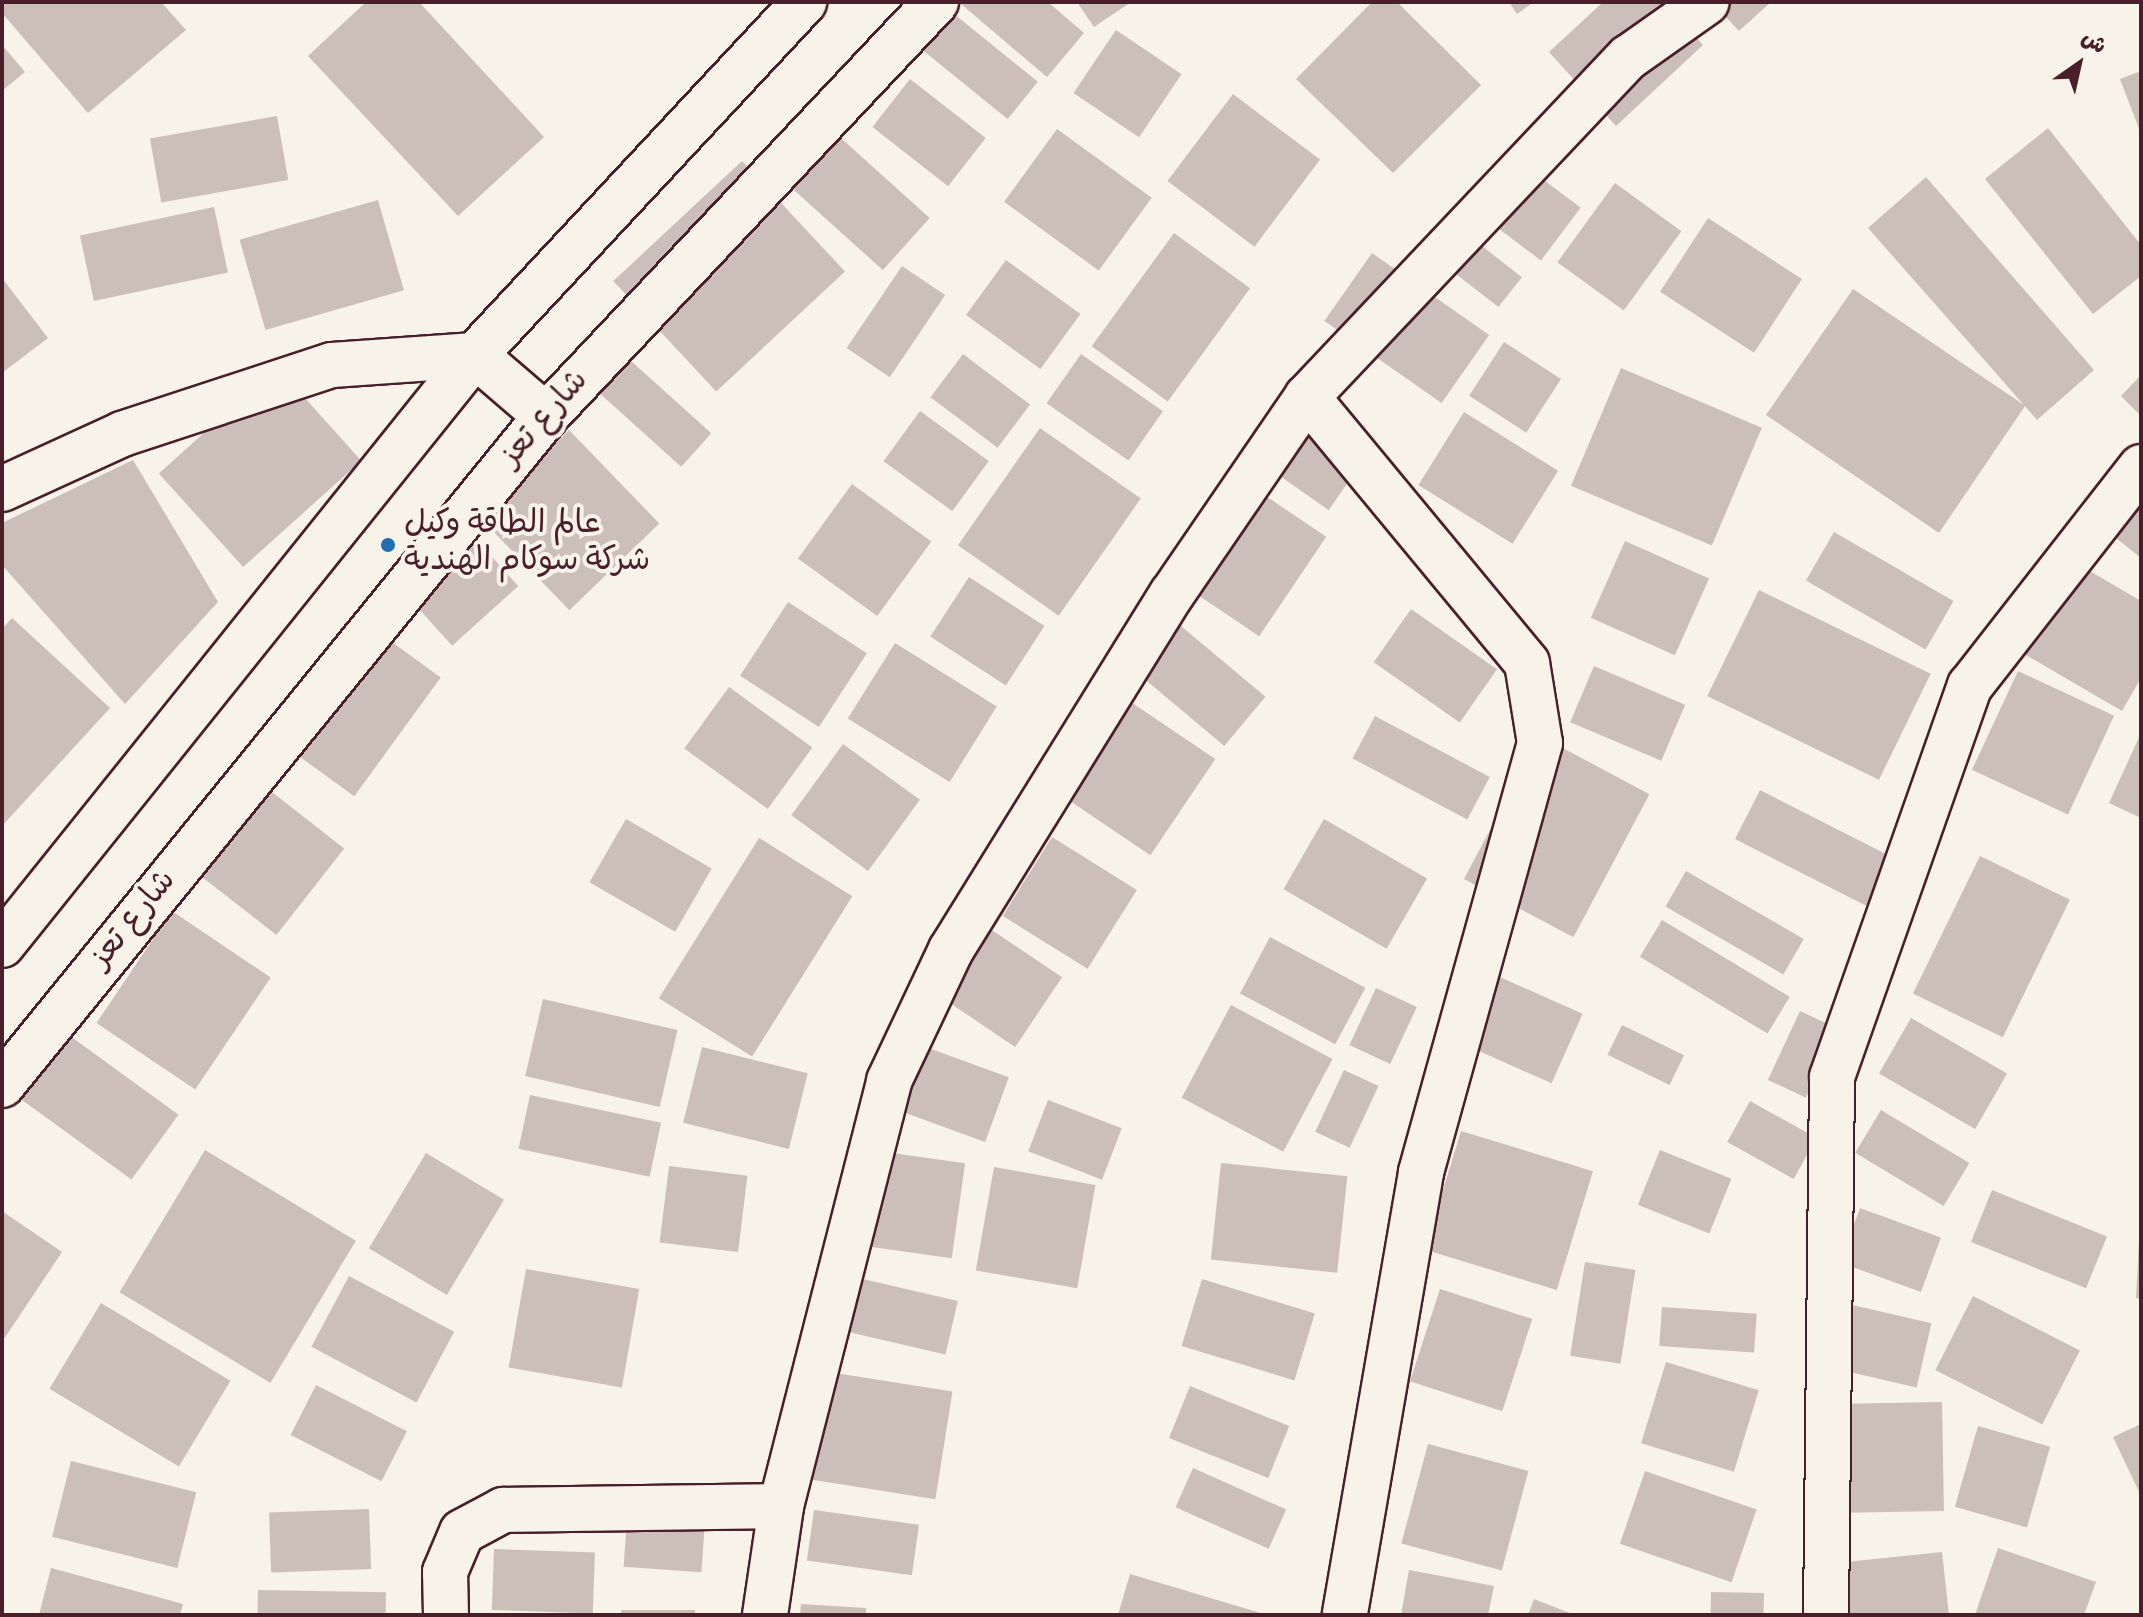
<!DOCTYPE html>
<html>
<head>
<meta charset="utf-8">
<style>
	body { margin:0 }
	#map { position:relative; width:2143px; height:1617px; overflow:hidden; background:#f7f3e8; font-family:Dekko,"Playpen Sans Arabic",sans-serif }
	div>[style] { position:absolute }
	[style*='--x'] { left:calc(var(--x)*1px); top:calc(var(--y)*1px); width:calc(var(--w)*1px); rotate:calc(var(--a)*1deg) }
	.building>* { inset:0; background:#ccbfb9; transform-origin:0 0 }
	.roads { filter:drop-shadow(2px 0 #4a1f2b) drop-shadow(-2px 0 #4a1f2b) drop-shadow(0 2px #4a1f2b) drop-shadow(0 -2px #4a1f2b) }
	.minor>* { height:44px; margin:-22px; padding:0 22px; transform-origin:22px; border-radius:22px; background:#f7f3e8 }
	.major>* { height:44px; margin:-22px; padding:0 22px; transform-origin:22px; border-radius:22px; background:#f7f3e8 }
	.dots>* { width:22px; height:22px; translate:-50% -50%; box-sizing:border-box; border:4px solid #f7f3e8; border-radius:50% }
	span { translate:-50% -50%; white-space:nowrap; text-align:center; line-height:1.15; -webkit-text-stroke:8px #f7f3e8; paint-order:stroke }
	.street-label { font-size:32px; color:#4a1f2b }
	.poi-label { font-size:32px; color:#4a1f2b }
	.left { translate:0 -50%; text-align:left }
	.frame { position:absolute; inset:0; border:4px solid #4a1f2b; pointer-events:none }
	.north { position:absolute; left:2039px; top:24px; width:80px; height:80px; -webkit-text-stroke:6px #f7f3e8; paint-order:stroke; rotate:34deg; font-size:22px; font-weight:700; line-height:32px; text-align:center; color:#4a1f2b }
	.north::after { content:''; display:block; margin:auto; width:28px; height:36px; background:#4a1f2b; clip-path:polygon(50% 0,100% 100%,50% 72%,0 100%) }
</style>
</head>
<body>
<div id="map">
	<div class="building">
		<i style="clip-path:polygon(2px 2px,161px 2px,186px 30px,88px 113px,2px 13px)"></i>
		<i style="clip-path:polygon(366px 2px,419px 2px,544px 137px,458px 216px,308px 56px)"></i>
		<i style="clip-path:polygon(1048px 2px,1084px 33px,1047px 77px,961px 4px)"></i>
		<i style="clip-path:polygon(1077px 2px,1131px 2px,1094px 27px)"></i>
		<i style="clip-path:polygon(1372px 2px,1397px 2px,1481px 85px,1393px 173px,1296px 79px)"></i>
		<i style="clip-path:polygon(1509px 2px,1534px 2px,1517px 14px)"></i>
		<i style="clip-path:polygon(1603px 2px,1664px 2px,1703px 45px,1616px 126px,1549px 52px)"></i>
		<i style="clip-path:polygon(1712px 2px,1771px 2px,1739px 31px)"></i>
		<i style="left:943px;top:5px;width:122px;height:48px;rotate:39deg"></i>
		<i style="left:1116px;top:30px;width:79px;height:76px;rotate:34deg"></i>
		<i style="clip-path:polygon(2px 45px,25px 72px,2px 91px)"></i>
		<i style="clip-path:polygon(2141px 71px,2141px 134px,2120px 79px)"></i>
		<i style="left:910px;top:79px;width:96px;height:61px;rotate:38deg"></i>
		<i style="left:1233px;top:94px;width:109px;height:109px;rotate:37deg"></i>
		<i style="left:813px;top:113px;width:157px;height:70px;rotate:42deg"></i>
		<i style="left:277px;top:116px;width:65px;height:129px;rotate:80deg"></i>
		<i style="clip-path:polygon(2048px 128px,2141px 245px,2141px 276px,2093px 314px,1985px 179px)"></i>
		<i style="left:1057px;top:129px;width:117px;height:90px;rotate:36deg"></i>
		<i style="left:742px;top:161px;width:151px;height:176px;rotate:47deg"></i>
		<i style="left:1520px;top:162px;width:76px;height:66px;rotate:37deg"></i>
		<i style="clip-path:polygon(1926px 177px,2094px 370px,2037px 420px,2025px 406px,1939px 533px,1766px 415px,1853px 289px,2024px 405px,1868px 228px)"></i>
		<i style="left:1615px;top:183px;width:82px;height:98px;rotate:36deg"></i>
		<i style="left:378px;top:200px;width:94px;height:144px;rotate:74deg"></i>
		<i style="left:214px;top:207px;width:67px;height:137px;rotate:78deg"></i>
		<i style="left:1708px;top:218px;width:112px;height:88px;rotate:33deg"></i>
		<i style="left:1174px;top:233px;width:94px;height:140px;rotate:36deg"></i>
		<i style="left:1473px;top:239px;width:62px;height:38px;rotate:38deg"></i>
		<i style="left:1372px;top:253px;width:143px;height:83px;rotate:35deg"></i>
		<i style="left:1006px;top:260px;width:92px;height:68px;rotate:36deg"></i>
		<i style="left:902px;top:266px;width:52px;height:99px;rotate:34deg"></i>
		<i style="clip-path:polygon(2px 278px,48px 338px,2px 373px)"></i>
		<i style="left:1504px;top:342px;width:68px;height:64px;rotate:33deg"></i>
		<i style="left:611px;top:343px;width:135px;height:45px;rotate:42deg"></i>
		<i style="left:963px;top:354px;width:84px;height:54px;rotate:37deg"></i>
		<i style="left:1081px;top:354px;width:100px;height:60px;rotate:35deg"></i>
		<i style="left:277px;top:367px;width:126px;height:159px;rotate:48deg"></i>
		<i style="left:1621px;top:368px;width:153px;height:128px;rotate:23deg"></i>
		<i style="clip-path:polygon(2141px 375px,2141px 416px,2121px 396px)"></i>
		<i style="left:1288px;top:406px;width:93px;height:62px;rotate:35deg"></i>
		<i style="left:920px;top:411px;width:85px;height:62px;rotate:36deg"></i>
		<i style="left:1464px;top:412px;width:111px;height:86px;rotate:32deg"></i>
		<i style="left:1040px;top:428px;width:123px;height:143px;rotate:35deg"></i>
		<i style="left:569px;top:430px;width:130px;height:125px;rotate:46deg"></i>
		<i style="clip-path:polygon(133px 460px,218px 602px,125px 704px,2px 565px,2px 523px)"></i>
		<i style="left:1245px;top:482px;width:98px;height:120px;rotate:34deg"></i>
		<i style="left:852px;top:484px;width:98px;height:92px;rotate:36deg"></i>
		<i style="clip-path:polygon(2121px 489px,2141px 505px,2141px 558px,2095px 521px)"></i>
		<i style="left:456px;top:517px;width:93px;height:89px;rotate:48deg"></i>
		<i style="left:1834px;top:532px;width:138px;height:56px;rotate:30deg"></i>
		<i style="left:1625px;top:541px;width:92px;height:84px;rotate:24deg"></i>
		<i style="clip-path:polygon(2059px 553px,2141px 601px,2141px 678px,2122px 711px,2007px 644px)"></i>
		<i style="left:969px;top:577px;width:90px;height:71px;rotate:33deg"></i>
		<i style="left:1759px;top:590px;width:191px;height:118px;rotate:26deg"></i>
		<i style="left:788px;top:602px;width:94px;height:88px;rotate:33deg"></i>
		<i style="left:1411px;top:609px;width:105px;height:65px;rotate:35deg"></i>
		<i style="clip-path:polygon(12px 618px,110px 708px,2px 826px,2px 629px)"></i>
		<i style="left:363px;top:621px;width:96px;height:147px;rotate:36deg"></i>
		<i style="left:1175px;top:621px;width:118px;height:64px;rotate:40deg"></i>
		<i style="left:895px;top:643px;width:120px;height:89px;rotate:32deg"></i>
		<i style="left:1594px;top:666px;width:99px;height:61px;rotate:23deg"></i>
		<i style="left:2018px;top:671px;width:106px;height:109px;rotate:25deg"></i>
		<i style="left:729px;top:687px;width:103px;height:76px;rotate:36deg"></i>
		<i style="left:1110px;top:688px;width:127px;height:116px;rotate:34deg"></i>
		<i style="left:1375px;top:716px;width:130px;height:48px;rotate:28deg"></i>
		<i style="clip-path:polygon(2141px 733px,2141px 818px,2109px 803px)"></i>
		<i style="left:1540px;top:736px;width:124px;height:162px;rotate:28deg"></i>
		<i style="left:843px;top:744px;width:95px;height:88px;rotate:36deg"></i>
		<i style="left:263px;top:785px;width:103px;height:110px;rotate:38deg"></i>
		<i style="left:1760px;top:790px;width:167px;height:55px;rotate:27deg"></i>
		<i style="left:626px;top:819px;width:99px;height:73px;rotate:30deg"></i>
		<i style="left:1324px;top:819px;width:119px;height:81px;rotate:30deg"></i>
		<i style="left:1052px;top:837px;width:100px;height:93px;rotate:32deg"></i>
		<i style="left:759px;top:838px;width:110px;height:189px;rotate:32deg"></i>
		<i style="left:1980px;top:856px;width:100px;height:153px;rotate:26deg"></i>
		<i style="left:1686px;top:871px;width:136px;height:41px;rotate:30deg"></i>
		<i style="left:172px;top:911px;width:119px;height:135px;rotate:34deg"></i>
		<i style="left:1662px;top:920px;width:149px;height:43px;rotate:31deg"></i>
		<i style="left:980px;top:922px;width:99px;height:84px;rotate:34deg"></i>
		<i style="left:1270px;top:937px;width:108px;height:64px;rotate:28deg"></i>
		<i style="left:1493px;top:974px;width:98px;height:76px;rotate:24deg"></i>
		<i style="left:1376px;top:988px;width:45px;height:63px;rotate:25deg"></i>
		<i style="left:543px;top:999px;width:138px;height:79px;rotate:13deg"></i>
		<i style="left:1231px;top:1005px;width:115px;height:105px;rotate:28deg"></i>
		<i style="left:1800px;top:1011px;width:42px;height:76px;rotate:25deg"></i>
		<i style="left:1911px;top:1018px;width:111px;height:64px;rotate:30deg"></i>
		<i style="left:1622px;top:1025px;width:69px;height:33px;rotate:26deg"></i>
		<i style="left:66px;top:1033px;width:139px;height:80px;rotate:36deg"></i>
		<i style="left:912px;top:1042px;width:103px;height:69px;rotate:20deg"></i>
		<i style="left:702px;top:1047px;width:109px;height:78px;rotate:14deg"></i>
		<i style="left:1344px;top:1070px;width:38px;height:68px;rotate:25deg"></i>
		<i style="left:530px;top:1095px;width:134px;height:55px;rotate:12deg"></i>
		<i style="left:1048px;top:1100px;width:79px;height:55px;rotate:21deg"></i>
		<i style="left:1750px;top:1101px;width:76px;height:47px;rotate:29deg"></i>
		<i style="left:1881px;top:1110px;width:103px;height:50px;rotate:31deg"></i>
		<i style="left:1461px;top:1131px;width:138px;height:124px;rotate:17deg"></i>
		<i style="left:205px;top:1150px;width:176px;height:166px;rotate:31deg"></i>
		<i style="left:871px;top:1150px;width:95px;height:96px;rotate:8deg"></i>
		<i style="left:1660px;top:1150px;width:77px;height:59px;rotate:22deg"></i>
		<i style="left:426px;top:1153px;width:91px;height:111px;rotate:31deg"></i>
		<i style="left:1221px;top:1163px;width:127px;height:97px;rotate:6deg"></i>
		<i style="left:669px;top:1166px;width:79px;height:77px;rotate:7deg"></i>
		<i style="left:994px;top:1167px;width:103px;height:105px;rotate:10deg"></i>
		<i style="left:1992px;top:1190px;width:124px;height:56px;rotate:22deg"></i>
		<i style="clip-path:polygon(2141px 1201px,2141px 1299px,2136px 1298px)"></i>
		<i style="left:1860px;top:1208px;width:86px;height:58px;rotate:20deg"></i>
		<i style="clip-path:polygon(2px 1211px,62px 1252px,2px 1342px)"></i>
		<i style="left:1585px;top:1262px;width:51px;height:95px;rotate:9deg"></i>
		<i style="left:526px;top:1269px;width:115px;height:100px;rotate:10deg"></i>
		<i style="left:837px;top:1273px;width:124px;height:55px;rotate:13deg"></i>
		<i style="left:349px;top:1276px;width:119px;height:80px;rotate:28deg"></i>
		<i style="left:1202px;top:1279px;width:118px;height:70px;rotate:17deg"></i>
		<i style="left:1440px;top:1289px;width:97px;height:97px;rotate:18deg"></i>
		<i style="left:1973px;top:1296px;width:120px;height:83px;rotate:27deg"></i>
		<i style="left:1835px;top:1301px;width:99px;height:66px;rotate:13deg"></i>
		<i style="left:101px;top:1303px;width:151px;height:100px;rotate:31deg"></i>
		<i style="left:1662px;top:1307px;width:95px;height:39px;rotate:4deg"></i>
		<i style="left:1666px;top:1362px;width:97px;height:85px;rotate:17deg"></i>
		<i style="left:829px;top:1372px;width:125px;height:109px;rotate:9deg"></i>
		<i style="left:316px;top:1385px;width:102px;height:56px;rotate:27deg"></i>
		<i style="left:1190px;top:1386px;width:107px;height:56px;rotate:22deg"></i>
		<i style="left:1942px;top:1402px;width:109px;height:112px;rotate:89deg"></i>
		<i style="clip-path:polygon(2141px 1424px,2141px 1496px,2113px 1437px)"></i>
		<i style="left:1978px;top:1426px;width:75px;height:84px;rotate:16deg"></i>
		<i style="left:1428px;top:1444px;width:104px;height:103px;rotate:15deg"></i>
		<i style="left:71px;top:1461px;width:129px;height:78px;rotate:14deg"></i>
		<i style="left:1193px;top:1468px;width:102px;height:43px;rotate:24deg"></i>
		<i style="left:1645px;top:1471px;width:118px;height:77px;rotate:19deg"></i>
		<i style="left:629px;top:1490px;width:78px;height:77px;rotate:4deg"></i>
		<i style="left:369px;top:1509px;width:60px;height:100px;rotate:88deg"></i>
		<i style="left:814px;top:1510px;width:106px;height:51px;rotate:8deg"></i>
		<i style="clip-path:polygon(1998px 1548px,2096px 1582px,2084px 1615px,1975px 1615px)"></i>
		<i style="left:494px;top:1549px;width:101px;height:61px;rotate:2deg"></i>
		<i style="clip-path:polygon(1942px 1552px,1949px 1615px,1832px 1615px,1827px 1564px)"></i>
		<i style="clip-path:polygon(51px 1568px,183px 1604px,180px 1615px,39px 1615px)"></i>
		<i style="clip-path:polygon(1409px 1570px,1494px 1586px,1488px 1615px,1401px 1615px)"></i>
		<i style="clip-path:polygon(1130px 1574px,1264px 1614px,1264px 1615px,1118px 1615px)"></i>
		<i style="left:258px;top:1590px;width:128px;height:25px;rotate:1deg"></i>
		<i style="left:1711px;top:1592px;width:53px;height:23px;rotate:1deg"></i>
		<i style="clip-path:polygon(1534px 1599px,1575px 1615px,1528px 1615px)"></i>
		<i style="clip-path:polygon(801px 1604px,866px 1608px,866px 1615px,800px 1615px)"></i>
		<i style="left:621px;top:1610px;width:74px;height:5px"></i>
	</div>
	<div class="roads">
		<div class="minor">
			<i style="--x:1307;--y:397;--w:345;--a:50.4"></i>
			<i style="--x:1527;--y:663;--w:81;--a:80.8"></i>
			<i style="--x:1540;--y:743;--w:446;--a:105.5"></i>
			<i style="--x:1421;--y:1173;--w:448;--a:99.8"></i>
			<i style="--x:2;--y:489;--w:132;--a:-24.6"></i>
			<i style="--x:122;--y:434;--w:221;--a:-18.2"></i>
			<i style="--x:332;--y:365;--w:143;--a:-4"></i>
			<i style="--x:475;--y:355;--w:94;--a:40.7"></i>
			<i style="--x:446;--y:1615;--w:43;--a:-91.3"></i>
			<i style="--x:445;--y:1572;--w:43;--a:-67"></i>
			<i style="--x:462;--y:1532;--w:47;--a:-28.2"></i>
			<i style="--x:503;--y:1510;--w:278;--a:-0.8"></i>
			<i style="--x:765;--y:1615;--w:110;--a:-81.6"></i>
			<i style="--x:781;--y:1506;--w:439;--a:-75.7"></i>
			<i style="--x:889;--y:1081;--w:145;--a:-64.7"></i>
			<i style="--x:951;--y:950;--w:419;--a:-58.2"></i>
			<i style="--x:1172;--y:594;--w:239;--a:-55.6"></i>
			<i style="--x:1307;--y:397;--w:468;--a:-46.6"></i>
			<i style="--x:1629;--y:57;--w:95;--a:-35.2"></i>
			<i style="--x:1826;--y:1615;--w:538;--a:-89.36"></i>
			<i style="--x:1832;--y:1077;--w:415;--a:-70.6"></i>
			<i style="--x:1970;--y:686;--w:278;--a:-52"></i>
		</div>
		<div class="major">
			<i style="--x:2;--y:945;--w:756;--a:-51.28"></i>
			<i style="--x:475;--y:355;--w:483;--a:-47"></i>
			<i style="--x:2;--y:1085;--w:862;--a:-50.88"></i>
			<i style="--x:546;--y:416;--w:569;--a:-46.71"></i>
		</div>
	</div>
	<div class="dots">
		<i style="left:388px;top:545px;background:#1f6fb2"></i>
	</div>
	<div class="street-label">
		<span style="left:546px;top:420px;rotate:-49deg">شارع تعز</span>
		<span style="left:135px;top:921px;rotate:-51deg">شارع تعز</span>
	</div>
	<div class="poi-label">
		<span class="left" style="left:404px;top:545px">عالم الطاقة وكيل<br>شركة سوكام الهندية</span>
	</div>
	<div class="frame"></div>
	<div class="north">ش</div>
</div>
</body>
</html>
